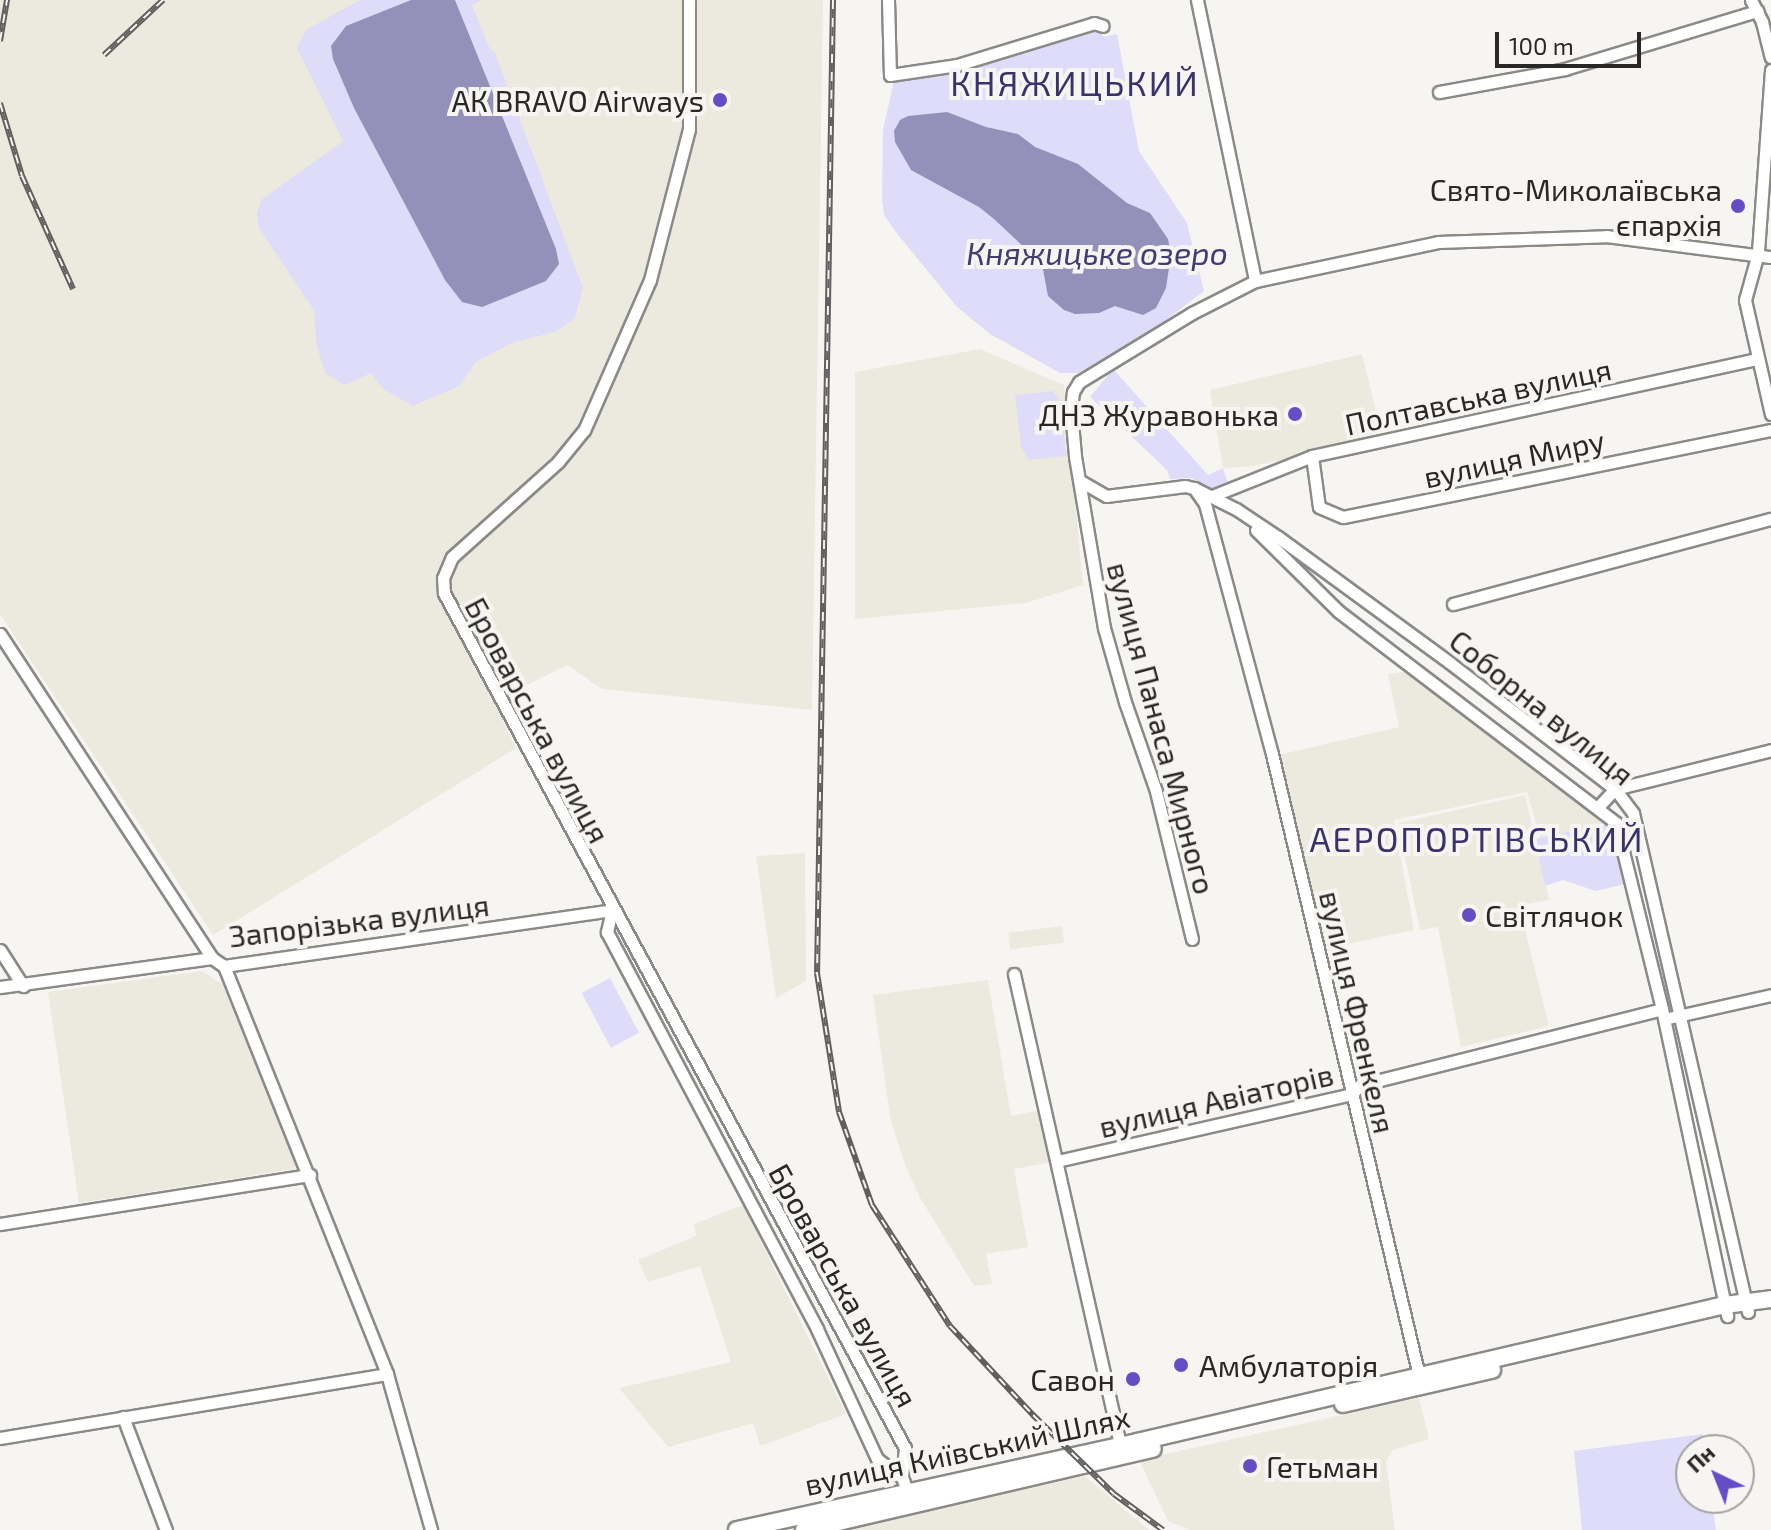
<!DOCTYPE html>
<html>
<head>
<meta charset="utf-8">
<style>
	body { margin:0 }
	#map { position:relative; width:1771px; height:1530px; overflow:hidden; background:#f6f5f1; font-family:"Exo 2",sans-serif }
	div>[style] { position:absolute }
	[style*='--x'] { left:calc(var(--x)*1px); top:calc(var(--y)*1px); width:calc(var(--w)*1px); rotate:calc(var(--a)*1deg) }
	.built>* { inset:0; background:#eceadf; transform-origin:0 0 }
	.green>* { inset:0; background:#dedcf9; transform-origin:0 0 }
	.water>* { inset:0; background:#9390ba }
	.roads { filter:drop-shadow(2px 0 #8a8a87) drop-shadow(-2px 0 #8a8a87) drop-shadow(0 2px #8a8a87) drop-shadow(0 -2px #8a8a87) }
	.minor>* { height:11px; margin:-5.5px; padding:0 5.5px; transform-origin:5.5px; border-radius:5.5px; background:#fff }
	.highway>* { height:16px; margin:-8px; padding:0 8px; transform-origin:8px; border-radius:8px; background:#fff }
	.rail>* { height:6px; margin-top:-3px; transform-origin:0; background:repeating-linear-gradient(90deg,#f6f5f1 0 9px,#605f5d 0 18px); box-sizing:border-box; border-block:2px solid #605f5d }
	.dots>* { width:22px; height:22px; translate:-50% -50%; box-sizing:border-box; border:4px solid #f6f5f1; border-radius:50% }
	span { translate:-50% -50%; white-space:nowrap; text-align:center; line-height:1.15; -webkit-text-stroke:8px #f6f5f1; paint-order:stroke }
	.poi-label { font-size:30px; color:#292827 }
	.right { translate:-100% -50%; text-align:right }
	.left { translate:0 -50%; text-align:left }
	.street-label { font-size:30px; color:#292827 }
	.water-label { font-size:32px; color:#433b72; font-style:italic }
	.quarter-label { font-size:34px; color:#3b316c; letter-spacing:2px }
	.north { position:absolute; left:1675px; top:1434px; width:80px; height:80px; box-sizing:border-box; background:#f6f5f1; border:2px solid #a4a3a0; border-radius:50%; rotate:317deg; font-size:22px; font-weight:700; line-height:32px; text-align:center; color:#292827 }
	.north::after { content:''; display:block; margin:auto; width:28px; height:36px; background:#664dc6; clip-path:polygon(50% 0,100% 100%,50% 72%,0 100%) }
	.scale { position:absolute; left:1495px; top:32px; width:146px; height:36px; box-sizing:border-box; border:4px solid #292827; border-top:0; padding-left:10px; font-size:24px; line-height:28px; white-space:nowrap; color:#292827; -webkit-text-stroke:6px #f6f5f1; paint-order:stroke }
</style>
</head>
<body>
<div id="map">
	<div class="built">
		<i style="clip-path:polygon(0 0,823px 0,812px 710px,602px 689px,567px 665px,505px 696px,496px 706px,516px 748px,213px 935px,0 614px)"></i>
		<i style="clip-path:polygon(980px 349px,1064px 385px,1083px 585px,1026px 603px,855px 619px,855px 372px)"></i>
		<i style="clip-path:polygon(1362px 354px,1383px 439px,1253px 466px,1223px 468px,1210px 390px)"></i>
		<i style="clip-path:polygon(1410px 671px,1609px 823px,1540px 838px,1527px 792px,1394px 820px,1414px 930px,1319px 950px,1278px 755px,1399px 727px,1388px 674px)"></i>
		<i style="clip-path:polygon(1525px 795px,1549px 900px,1519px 905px,1549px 1026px,1461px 1047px,1438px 927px,1420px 930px,1398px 823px)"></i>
		<i style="clip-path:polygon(805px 853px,806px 981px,776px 998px,756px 856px)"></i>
		<i style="left:1062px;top:926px;width:17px;height:54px;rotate:83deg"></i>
		<i style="clip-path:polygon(202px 971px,222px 984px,296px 1163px,294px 1169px,79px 1203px,48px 992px)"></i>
		<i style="clip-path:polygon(988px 980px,1011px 1116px,1045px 1109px,1057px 1161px,1014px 1169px,1028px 1247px,986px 1254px,992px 1284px,974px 1286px,919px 1196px,904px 1162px,890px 1117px,873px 995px)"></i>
		<i style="clip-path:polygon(743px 1205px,846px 1414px,760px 1446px,753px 1423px,668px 1447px,619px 1388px,731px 1362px,700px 1266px,648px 1282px,638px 1260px,696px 1236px,694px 1224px)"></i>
		<i style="clip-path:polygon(1419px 1398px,1429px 1439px,1393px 1450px,1386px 1461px,1395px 1530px,1190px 1530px,1168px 1521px,1139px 1460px)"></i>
		<i style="clip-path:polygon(1085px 1476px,1149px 1530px,843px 1530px)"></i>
	</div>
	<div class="green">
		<i style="clip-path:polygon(360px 0,411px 0,346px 26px,333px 59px,354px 108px,445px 280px,482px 307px,546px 281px,559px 264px,556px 249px,455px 0,481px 0,472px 5px,489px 47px,495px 53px,583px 288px,575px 318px,555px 332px,511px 343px,476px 362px,459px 386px,413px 406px,383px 389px,371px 373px,345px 385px,325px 373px,316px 343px,314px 310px,259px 228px,257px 214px,261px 200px,343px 141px,297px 48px,306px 30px)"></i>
		<i style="clip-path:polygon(1098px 29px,1104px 37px,1117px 34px,1139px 151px,1187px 223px,1204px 291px,1154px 329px,1078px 373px,1060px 373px,990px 334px,957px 307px,895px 231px,884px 215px,882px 198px,883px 130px,894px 81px,972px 69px)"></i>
		<i style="clip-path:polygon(1113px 369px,1208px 475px,1223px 468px,1228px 484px,1212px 490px,1191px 478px,1170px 479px,1167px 470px,1090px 397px)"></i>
		<i style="clip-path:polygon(1052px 391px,1061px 401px,1066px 456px,1029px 460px,1021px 447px,1015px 395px)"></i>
		<i style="clip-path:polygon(1609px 823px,1625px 884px,1596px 891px,1563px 880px,1545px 886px,1535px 839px)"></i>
		<i style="left:610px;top:978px;width:62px;height:32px;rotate:62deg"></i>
		<i style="clip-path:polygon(1703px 1434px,1705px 1450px,1691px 1450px,1691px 1498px,1711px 1498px,1716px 1530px,1582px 1530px,1574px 1451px)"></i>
	</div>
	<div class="water">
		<i style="clip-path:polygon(411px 0,455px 0,556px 249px,559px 264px,546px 281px,482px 307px,462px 302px,445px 280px,354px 108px,333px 59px,331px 46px,346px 26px)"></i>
		<i style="clip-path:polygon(947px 112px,986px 127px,1018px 134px,1035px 147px,1078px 164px,1127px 203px,1150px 213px,1168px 239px,1171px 254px,1166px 288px,1156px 308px,1143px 315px,1115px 306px,1099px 313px,1075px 314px,1064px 310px,1048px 296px,1042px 264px,994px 219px,979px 207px,911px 170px,895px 142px,894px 131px,900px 120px,908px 116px)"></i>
	</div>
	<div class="roads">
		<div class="minor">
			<i style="--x:689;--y:0;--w:129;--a:90"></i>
			<i style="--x:689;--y:129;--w:156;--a:104.5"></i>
			<i style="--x:650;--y:280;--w:164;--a:113.7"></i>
			<i style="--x:584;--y:430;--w:41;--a:129.1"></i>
			<i style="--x:558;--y:462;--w:142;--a:138.1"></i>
			<i style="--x:452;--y:557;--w:23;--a:113"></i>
			<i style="--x:443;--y:578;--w:15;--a:86"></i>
			<i style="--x:444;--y:593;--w:971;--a:61.67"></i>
			<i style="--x:905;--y:1448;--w:29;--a:96"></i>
			<i style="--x:902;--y:1477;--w:20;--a:70"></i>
			<i style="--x:888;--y:0;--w:75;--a:88.5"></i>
			<i style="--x:890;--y:75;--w:68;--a:-8.5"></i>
			<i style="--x:957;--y:65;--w:143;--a:-17"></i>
			<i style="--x:1094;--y:23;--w:9;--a:18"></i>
			<i style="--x:1197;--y:0;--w:287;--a:78.3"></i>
			<i style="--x:1751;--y:0;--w:25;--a:63"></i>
			<i style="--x:1762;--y:22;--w:36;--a:76"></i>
			<i style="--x:1771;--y:70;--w:183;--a:94.1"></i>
			<i style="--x:1758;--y:253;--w:49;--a:105.5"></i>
			<i style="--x:1745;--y:300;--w:117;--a:77.2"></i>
			<i style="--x:1439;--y:92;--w:128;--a:-10.3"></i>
			<i style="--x:1565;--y:69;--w:201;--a:-16.8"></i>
			<i style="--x:1312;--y:456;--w:51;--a:82.2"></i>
			<i style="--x:1319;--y:507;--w:26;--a:23"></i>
			<i style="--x:1343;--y:517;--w:437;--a:-11.5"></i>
			<i style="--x:1082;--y:482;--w:28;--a:30"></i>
			<i style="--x:1106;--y:496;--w:80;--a:-7.2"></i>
			<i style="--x:1185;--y:486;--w:9;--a:13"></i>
			<i style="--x:1194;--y:488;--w:19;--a:55"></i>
			<i style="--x:1205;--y:504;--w:259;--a:75"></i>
			<i style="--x:1272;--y:754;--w:643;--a:76.7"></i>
			<i style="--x:1194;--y:488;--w:47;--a:26.6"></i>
			<i style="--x:1236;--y:509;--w:50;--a:33.7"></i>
			<i style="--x:1278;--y:537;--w:213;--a:36.2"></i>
			<i style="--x:1450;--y:663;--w:208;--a:37.4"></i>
			<i style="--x:1615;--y:789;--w:30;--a:53"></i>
			<i style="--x:1633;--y:813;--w:512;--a:77.02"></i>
			<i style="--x:1212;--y:496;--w:108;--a:-21.8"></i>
			<i style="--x:1312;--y:456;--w:456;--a:-12.3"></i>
			<i style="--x:1256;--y:530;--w:115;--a:44.6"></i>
			<i style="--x:1338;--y:611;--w:350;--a:37.3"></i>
			<i style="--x:1616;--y:823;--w:192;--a:76.1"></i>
			<i style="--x:1662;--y:1009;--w:314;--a:78"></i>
			<i style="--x:1453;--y:604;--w:329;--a:-15"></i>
			<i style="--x:0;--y:634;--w:387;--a:56.8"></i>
			<i style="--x:212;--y:958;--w:14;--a:34"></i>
			<i style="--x:224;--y:966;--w:392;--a:-8.2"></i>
			<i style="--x:1598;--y:807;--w:25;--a:-47"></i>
			<i style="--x:1615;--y:789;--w:161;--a:-14"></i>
			<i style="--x:612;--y:910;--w:23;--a:103"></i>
			<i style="--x:607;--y:932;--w:449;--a:62.1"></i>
			<i style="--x:817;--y:1329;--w:143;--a:65.2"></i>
			<i style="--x:877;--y:1459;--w:31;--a:36"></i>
			<i style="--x:1192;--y:939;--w:152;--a:-103.7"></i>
			<i style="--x:1156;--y:791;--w:94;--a:-109.2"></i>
			<i style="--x:1125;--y:702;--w:77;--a:-105.8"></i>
			<i style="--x:1104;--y:628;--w:174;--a:-99.6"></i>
			<i style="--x:1075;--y:456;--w:46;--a:-95"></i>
			<i style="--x:1071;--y:410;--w:18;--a:-84"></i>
			<i style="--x:1073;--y:392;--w:12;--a:-59"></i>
			<i style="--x:1079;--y:382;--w:132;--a:-31.4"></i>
			<i style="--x:1192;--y:313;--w:71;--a:-26.9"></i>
			<i style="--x:1255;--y:281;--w:187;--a:-12"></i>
			<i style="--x:1438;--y:242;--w:168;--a:-2"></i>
			<i style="--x:1606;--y:236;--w:166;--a:7.3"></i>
			<i style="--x:0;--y:950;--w:43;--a:57.4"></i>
			<i style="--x:224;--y:966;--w:439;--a:68.2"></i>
			<i style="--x:387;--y:1374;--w:162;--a:74.2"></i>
			<i style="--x:1014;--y:974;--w:483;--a:77.3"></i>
			<i style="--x:0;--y:987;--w:214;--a:-7.8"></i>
			<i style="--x:1664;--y:1019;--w:110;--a:-12.6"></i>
			<i style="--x:1057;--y:1161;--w:303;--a:-12.8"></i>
			<i style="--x:1352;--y:1094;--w:12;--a:-48"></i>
			<i style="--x:1360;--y:1085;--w:311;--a:-14.1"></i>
			<i style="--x:0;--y:1224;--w:314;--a:-9"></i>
			<i style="--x:123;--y:1417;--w:121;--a:69.2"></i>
			<i style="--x:0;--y:1438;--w:392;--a:-9.4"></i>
		</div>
		<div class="highway">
			<i style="--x:1343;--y:1404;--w:153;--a:-12.9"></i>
			<i style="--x:737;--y:1530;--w:410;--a:-12.4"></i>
			<i style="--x:1137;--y:1442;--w:604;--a:-13.12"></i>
			<i style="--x:1725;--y:1305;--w:46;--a:-7.4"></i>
			<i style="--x:804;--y:1530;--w:358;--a:-13.1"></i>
		</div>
	</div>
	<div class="rail">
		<i style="--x:833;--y:0;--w:973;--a:90.94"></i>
		<i style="--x:817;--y:973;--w:141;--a:81"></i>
		<i style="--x:839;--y:1112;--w:99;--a:70.5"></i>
		<i style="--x:872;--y:1205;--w:144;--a:57.2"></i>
		<i style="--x:950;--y:1326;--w:122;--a:47"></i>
		<i style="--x:1033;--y:1415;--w:113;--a:44.3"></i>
		<i style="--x:1114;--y:1494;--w:61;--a:36.3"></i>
		<i style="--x:0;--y:41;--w:42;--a:-80.3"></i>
		<i style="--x:104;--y:55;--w:81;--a:-43"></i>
		<i style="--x:0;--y:103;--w:76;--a:73.2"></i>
		<i style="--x:22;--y:176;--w:124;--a:65.7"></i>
	</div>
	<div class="dots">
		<i style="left:720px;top:100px;background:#664dc6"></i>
		<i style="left:1738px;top:206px;background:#664dc6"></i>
		<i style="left:1295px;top:414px;background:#664dc6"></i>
		<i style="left:1469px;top:915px;background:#664dc6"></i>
		<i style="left:1181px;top:1365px;background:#664dc6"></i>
		<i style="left:1133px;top:1379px;background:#664dc6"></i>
		<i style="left:1250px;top:1466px;background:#664dc6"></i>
	</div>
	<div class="poi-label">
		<span class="right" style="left:704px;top:100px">АК BRAVO Airways</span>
		<span class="right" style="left:1722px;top:206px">Свято-Миколаївська<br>єпархія</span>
		<span class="right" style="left:1279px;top:414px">ДНЗ Журавонька</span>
		<span class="left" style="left:1485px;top:915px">Світлячок</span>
		<span class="left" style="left:1199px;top:1365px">Амбулаторія</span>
		<span class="right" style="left:1115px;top:1379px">Савон</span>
		<span class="left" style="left:1266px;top:1466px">Гетьман</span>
	</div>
	<div class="street-label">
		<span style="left:1478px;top:396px;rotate:-12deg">Полтавська вулиця</span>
		<span style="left:1514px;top:458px;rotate:-12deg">вулиця Миру</span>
		<span style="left:1542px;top:707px;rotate:39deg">Соборна вулиця</span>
		<span style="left:538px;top:720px;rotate:62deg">Броварська вулиця</span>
		<span style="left:1162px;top:728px;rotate:75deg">вулиця Панаса Мирного</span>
		<span style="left:359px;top:920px;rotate:-7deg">Запорізька вулиця</span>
		<span style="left:1358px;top:1012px;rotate:77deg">вулиця Френкеля</span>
		<span style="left:1216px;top:1100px;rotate:-13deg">вулиця Авіаторів</span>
		<span style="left:844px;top:1285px;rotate:61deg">Броварська вулиця</span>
		<span style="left:967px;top:1450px;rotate:-12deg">вулиця Київський Шлях</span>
	</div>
	<div class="water-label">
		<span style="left:1097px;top:252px">Княжицьке озеро</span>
	</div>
	<div class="quarter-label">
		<span style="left:1075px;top:83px">КНЯЖИЦЬКИЙ</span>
		<span style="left:1477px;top:839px">АЕРОПОРТІВСЬКИЙ</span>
	</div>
	<div class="north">Пн</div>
	<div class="scale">100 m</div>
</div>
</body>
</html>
